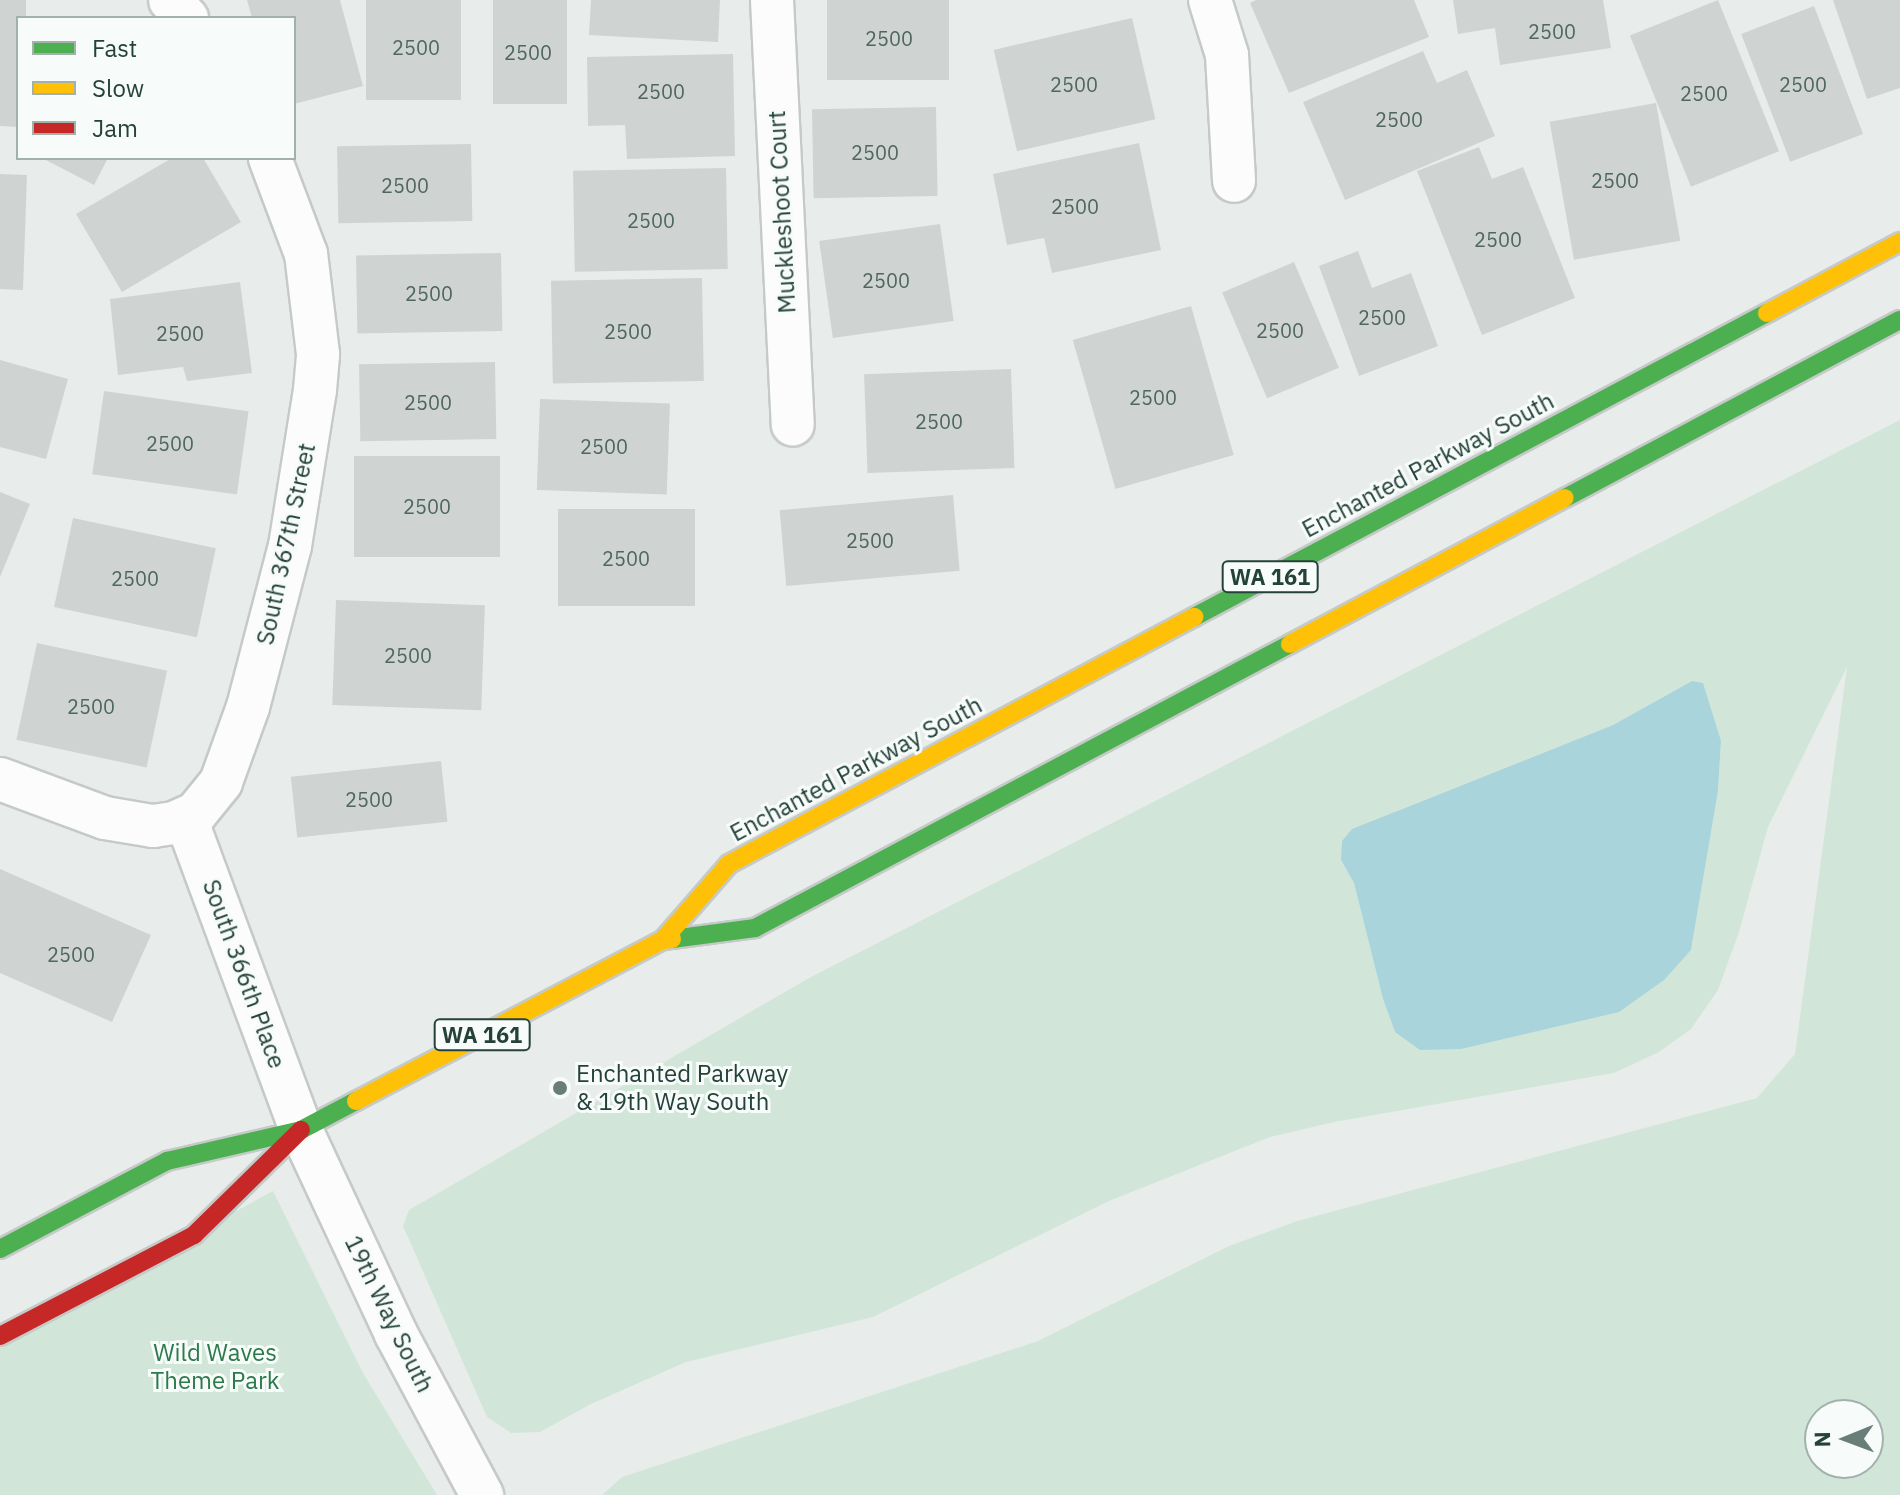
<!DOCTYPE html>
<html>
<head>
<meta charset="utf-8">
<style>
	body { margin:0 }
	#map { position:relative; width:1900px; height:1495px; overflow:hidden; background:#e8edeb; font-family:"IBM Plex Sans",sans-serif }
	div>[style] { position:absolute }
	[style*='--x'] { left:calc(var(--x)*1px); top:calc(var(--y)*1px); width:calc(var(--w)*1px); rotate:calc(var(--a)*1deg) }
	.green>* { inset:0; background:#d1e6d8 }
	.water>* { inset:0; background:#a9d4db }
	.building>* { inset:0; background:#cfd4d2; transform-origin:0 0 }
	.roads { filter:drop-shadow(2px 0 #c5cac8) drop-shadow(-2px 0 #c5cac8) drop-shadow(0 2px #c5cac8) drop-shadow(0 -2px #c5cac8) }
	.street>* { height:42px; margin:-21px; padding:0 21px; transform-origin:21px; border-radius:21px; background:#fcfcfc }
	.fast>* { height:18px; margin:-9px; padding:0 9px; transform-origin:9px; border-radius:9px; background:#4caf50 }
	.slow>* { height:18px; margin:-9px; padding:0 9px; transform-origin:9px; border-radius:9px; background:#ffc107 }
	.jam>* { height:18px; margin:-9px; padding:0 9px; transform-origin:9px; border-radius:9px; background:#c62828 }
	.dots>* { width:22px; height:22px; translate:-50% -50%; box-sizing:border-box; border:4px solid #f7fbf9; border-radius:50% }
	span { translate:-50% -50%; white-space:nowrap; text-align:center; line-height:1.15; -webkit-text-stroke:6px #f7fbf9; paint-order:stroke }
	.number-label { font-size:20px; color:#506761 }
	.number-label span { -webkit-text-stroke-width:0 }
	.shield-label span { padding:2px 6px; background:#f7fbf9; border:2px solid; border-radius:6px; -webkit-text-stroke-width:0 }
	.shield-label { font-size:22px; color:#24423a; font-weight:700 }
	.street-label { font-size:24px; color:#24423a }
	.poi-label { font-size:24px; color:#24423a }
	.left { translate:0 -50%; text-align:left }
	.park-label { font-size:24px; color:#2d7a4b }
	.legend { position:absolute; left:16px; top:16px; width:280px; height:144px; box-sizing:border-box; background:#f7fbf9; border:2px solid #a3b1ad; margin:0; padding:10px 14px; list-style:none; font-size:24px; color:#24423a }
	.legend li { display:flex; align-items:center; gap:16px; height:40px }
	.legend b { width:40px; border:2px solid #a3b1ad }
	.north { position:absolute; left:1804px; top:1399px; width:80px; height:80px; box-sizing:border-box; background:#f7fbf9; border:2px solid #a3b1ad; border-radius:50%; rotate:269deg; font-size:22px; font-weight:700; line-height:32px; text-align:center; color:#24423a }
	.north::after { content:''; display:block; margin:auto; width:28px; height:36px; background:#697e78; clip-path:polygon(50% 0,100% 100%,50% 72%,0 100%) }
</style>
</head>
<body>
<div id="map">
	<div class="green">
		<i style="clip-path:polygon(evenodd,1900px 420px,1900px 1495px,602px 1495px,622px 1477px,1038px 1341px,1229px 1246px,1297px 1221px,1757px 1098px,1795px 1054px,1847px 667px,1768px 827px,1739px 932px,1718px 990px,1691px 1029px,1659px 1052px,1614px 1073px,1334px 1122px,1270px 1137px,1109px 1201px,873px 1317px,686px 1362px,591px 1404px,540px 1432px,511px 1433px,487px 1417px,403px 1226px,409px 1210px,809px 978px,1900px 420px,1692px 681px,1721px 741px,1718px 791px,1691px 950px,1395px 1032px,1383px 999px,1354px 883px,1341px 860px,1399px 810px,1613px 725px,1692px 681px,1900px 420px,1820px 1415px,1868px 1415px,1868px 1463px,1820px 1463px,1820px 1415px)"></i>
		<i style="clip-path:polygon(273px 1191px,363px 1373px,437px 1495px,0 1495px,0 1339px)"></i>
	</div>
	<div class="water">
		<i style="clip-path:polygon(1692px 681px,1703px 683px,1721px 741px,1718px 791px,1691px 950px,1664px 980px,1619px 1012px,1461px 1049px,1420px 1050px,1395px 1032px,1383px 999px,1354px 883px,1341px 860px,1342px 841px,1352px 829px,1613px 725px)"></i>
	</div>
	<div class="building">
		<i style="clip-path:polygon(0 0,26px 0,26px 18px,18px 18px,18px 127px,0 126px)"></i>
		<i style="clip-path:polygon(247px 0,340px 0,363px 86px,294px 104px,294px 18px,252px 18px)"></i>
		<i style="left:366px;top:0;width:95px;height:100px"></i>
		<i style="left:493px;top:0;width:74px;height:104px"></i>
		<i style="clip-path:polygon(591px 0,720px 0,718px 42px,589px 35px)"></i>
		<i style="left:827px;top:0;width:122px;height:80px"></i>
		<i style="clip-path:polygon(1256px 0,1414px 0,1429px 37px,1289px 93px,1250px 3px)"></i>
		<i style="clip-path:polygon(1453px 0,1603px 0,1611px 48px,1500px 65px,1495px 28px,1458px 34px)"></i>
		<i style="left:1718px;top:0;width:163px;height:95px;rotate:68deg"></i>
		<i style="clip-path:polygon(1833px 0,1900px 0,1900px 88px,1867px 99px)"></i>
		<i style="left:1814px;top:6px;width:137px;height:78px;rotate:69deg"></i>
		<i style="left:1132px;top:18px;width:104px;height:142px;rotate:77deg"></i>
		<i style="clip-path:polygon(1423px 51px,1437px 83px,1467px 70px,1495px 136px,1345px 200px,1303px 102px)"></i>
		<i style="clip-path:polygon(733px 54px,735px 156px,627px 159px,625px 125px,588px 126px,587px 57px)"></i>
		<i style="left:1656px;top:103px;width:140px;height:108px;rotate:80deg"></i>
		<i style="left:936px;top:107px;width:89px;height:124px;rotate:89deg"></i>
		<i style="clip-path:polygon(1139px 143px,1161px 250px,1052px 273px,1044px 238px,1007px 245px,993px 174px)"></i>
		<i style="left:471px;top:144px;width:77px;height:134px;rotate:89deg"></i>
		<i style="clip-path:polygon(1479px 147px,1492px 179px,1523px 167px,1575px 298px,1482px 335px,1417px 171px)"></i>
		<i style="clip-path:polygon(42px 158px,108px 158px,94px 185px)"></i>
		<i style="clip-path:polygon(172px 158px,203px 158px,241px 222px,122px 292px,76px 214px)"></i>
		<i style="left:726px;top:168px;width:101px;height:153px;rotate:89deg"></i>
		<i style="clip-path:polygon(0 174px,27px 175px,23px 290px,0 289px)"></i>
		<i style="left:940px;top:224px;width:98px;height:122px;rotate:82deg"></i>
		<i style="clip-path:polygon(1358px 251px,1372px 288px,1411px 273px,1438px 346px,1359px 376px,1319px 266px)"></i>
		<i style="left:501px;top:253px;width:78px;height:145px;rotate:89deg"></i>
		<i style="left:1294px;top:262px;width:115px;height:78px;rotate:67deg"></i>
		<i style="left:702px;top:278px;width:103px;height:151px;rotate:89deg"></i>
		<i style="clip-path:polygon(240px 282px,252px 373px,187px 381px,183px 367px,118px 375px,110px 299px)"></i>
		<i style="left:1191px;top:306px;width:155px;height:123px;rotate:74deg"></i>
		<i style="clip-path:polygon(0 360px,68px 379px,46px 459px,0 447px)"></i>
		<i style="left:495px;top:362px;width:77px;height:136px;rotate:89deg"></i>
		<i style="left:1011px;top:369px;width:99px;height:147px;rotate:88deg"></i>
		<i style="left:104px;top:391px;width:146px;height:84px;rotate:8deg"></i>
		<i style="left:540px;top:399px;width:130px;height:91px;rotate:2deg"></i>
		<i style="left:354px;top:456px;width:146px;height:101px"></i>
		<i style="clip-path:polygon(0 492px,30px 504px,0 577px)"></i>
		<i style="left:953px;top:495px;width:76px;height:174px;rotate:85deg"></i>
		<i style="left:558px;top:509px;width:137px;height:97px"></i>
		<i style="left:73px;top:518px;width:146px;height:91px;rotate:12deg"></i>
		<i style="left:336px;top:600px;width:149px;height:105px;rotate:2deg"></i>
		<i style="left:37px;top:643px;width:133px;height:99px;rotate:12deg"></i>
		<i style="left:441px;top:761px;width:61px;height:151px;rotate:84deg"></i>
		<i style="clip-path:polygon(0 869px,151px 935px,112px 1022px,0 973px)"></i>
	</div>
	<div class="roads">
		<div class="street">
			<i style="--x:170;--y:0;--w:25;--a:47"></i>
			<i style="--x:772;--y:0;--w:425;--a:87.2"></i>
			<i style="--x:1210;--y:0;--w:58;--a:72.8"></i>
			<i style="--x:1227;--y:55;--w:126;--a:86.8"></i>
			<i style="--x:0;--y:779;--w:112;--a:20.4"></i>
			<i style="--x:105;--y:818;--w:49;--a:9.5"></i>
			<i style="--x:153;--y:826;--w:21;--a:-8"></i>
			<i style="--x:174;--y:823;--w:24;--a:-24"></i>
			<i style="--x:196;--y:813;--w:40;--a:-51"></i>
			<i style="--x:221;--y:782;--w:80;--a:-70.2"></i>
			<i style="--x:248;--y:707;--w:166;--a:-75.4"></i>
			<i style="--x:290;--y:546;--w:158;--a:-80.9"></i>
			<i style="--x:315;--y:390;--w:36;--a:-85"></i>
			<i style="--x:318;--y:354;--w:101;--a:-96.8"></i>
			<i style="--x:306;--y:254;--w:103;--a:-110.6"></i>
			<i style="--x:186;--y:819;--w:332;--a:69.7"></i>
			<i style="--x:301;--y:1130;--w:225;--a:65"></i>
			<i style="--x:396;--y:1334;--w:183;--a:61.9"></i>
		</div>
		<div class="fast">
			<i style="--x:1565;--y:498;--w:379;--a:-28"></i>
			<i style="--x:1194;--y:617;--w:649;--a:-27.95"></i>
			<i style="--x:672;--y:939;--w:84;--a:-7.5"></i>
			<i style="--x:755;--y:928;--w:606;--a:-27.96"></i>
			<i style="--x:0;--y:1249;--w:189;--a:-27.8"></i>
			<i style="--x:167;--y:1161;--w:138;--a:-13"></i>
			<i style="--x:301;--y:1130;--w:62;--a:-27.8"></i>
		</div>
		<div class="slow">
			<i style="--x:1767;--y:313;--w:151;--a:-28.1"></i>
			<i style="--x:1290;--y:644;--w:311;--a:-28"></i>
			<i style="--x:663;--y:940;--w:101;--a:-49"></i>
			<i style="--x:729;--y:864;--w:527;--a:-27.98"></i>
			<i style="--x:356;--y:1101;--w:347;--a:-27.7"></i>
			<i style="--x:663;--y:940;--w:9;--a:-6"></i>
		</div>
		<div class="jam">
			<i style="--x:0;--y:1336;--w:219;--a:-27.5"></i>
			<i style="--x:194;--y:1235;--w:150;--a:-44.5"></i>
		</div>
	</div>
	<div class="dots">
		<i style="left:560px;top:1088px;background:#697e78"></i>
	</div>
	<div class="number-label">
		<span style="left:1552px;top:31px">2500</span>
		<span style="left:889px;top:38px">2500</span>
		<span style="left:416px;top:47px">2500</span>
		<span style="left:528px;top:52px">2500</span>
		<span style="left:1074px;top:84px">2500</span>
		<span style="left:1803px;top:84px">2500</span>
		<span style="left:661px;top:91px">2500</span>
		<span style="left:1704px;top:93px">2500</span>
		<span style="left:1399px;top:119px">2500</span>
		<span style="left:875px;top:152px">2500</span>
		<span style="left:1615px;top:180px">2500</span>
		<span style="left:405px;top:185px">2500</span>
		<span style="left:1075px;top:206px">2500</span>
		<span style="left:651px;top:220px">2500</span>
		<span style="left:1498px;top:239px">2500</span>
		<span style="left:886px;top:280px">2500</span>
		<span style="left:429px;top:293px">2500</span>
		<span style="left:1382px;top:317px">2500</span>
		<span style="left:1280px;top:330px">2500</span>
		<span style="left:628px;top:331px">2500</span>
		<span style="left:180px;top:333px">2500</span>
		<span style="left:1153px;top:397px">2500</span>
		<span style="left:428px;top:402px">2500</span>
		<span style="left:939px;top:421px">2500</span>
		<span style="left:170px;top:443px">2500</span>
		<span style="left:604px;top:446px">2500</span>
		<span style="left:427px;top:506px">2500</span>
		<span style="left:870px;top:540px">2500</span>
		<span style="left:626px;top:558px">2500</span>
		<span style="left:135px;top:578px">2500</span>
		<span style="left:408px;top:655px">2500</span>
		<span style="left:91px;top:706px">2500</span>
		<span style="left:369px;top:799px">2500</span>
		<span style="left:71px;top:954px">2500</span>
	</div>
	<div class="shield-label">
		<span style="left:1270px;top:577px">WA 161</span>
		<span style="left:482px;top:1035px">WA 161</span>
	</div>
	<div class="street-label">
		<span style="left:782px;top:212px;rotate:-93deg">Muckleshoot Court</span>
		<span style="left:1428px;top:465px;rotate:-28deg">Enchanted Parkway South</span>
		<span style="left:286px;top:544px;rotate:-78deg">South 367th Street</span>
		<span style="left:856px;top:769px;rotate:-28deg">Enchanted Parkway South</span>
		<span style="left:244px;top:974px;rotate:70deg">South 366th Place</span>
		<span style="left:389px;top:1314px;rotate:64deg">19th Way South</span>
	</div>
	<div class="poi-label">
		<span class="left" style="left:576px;top:1088px">Enchanted Parkway<br>&amp; 19th Way South</span>
	</div>
	<div class="park-label">
		<span style="left:215px;top:1367px">Wild Waves<br>Theme Park</span>
	</div>
	<ul class="legend">
	<li><b style="height:10px;background:#4caf50"></b>Fast</li>
	<li><b style="height:10px;background:#ffc107"></b>Slow</li>
	<li><b style="height:10px;background:#c62828"></b>Jam</li>
	</ul>
	<div class="north">N</div>
</div>
</body>
</html>
